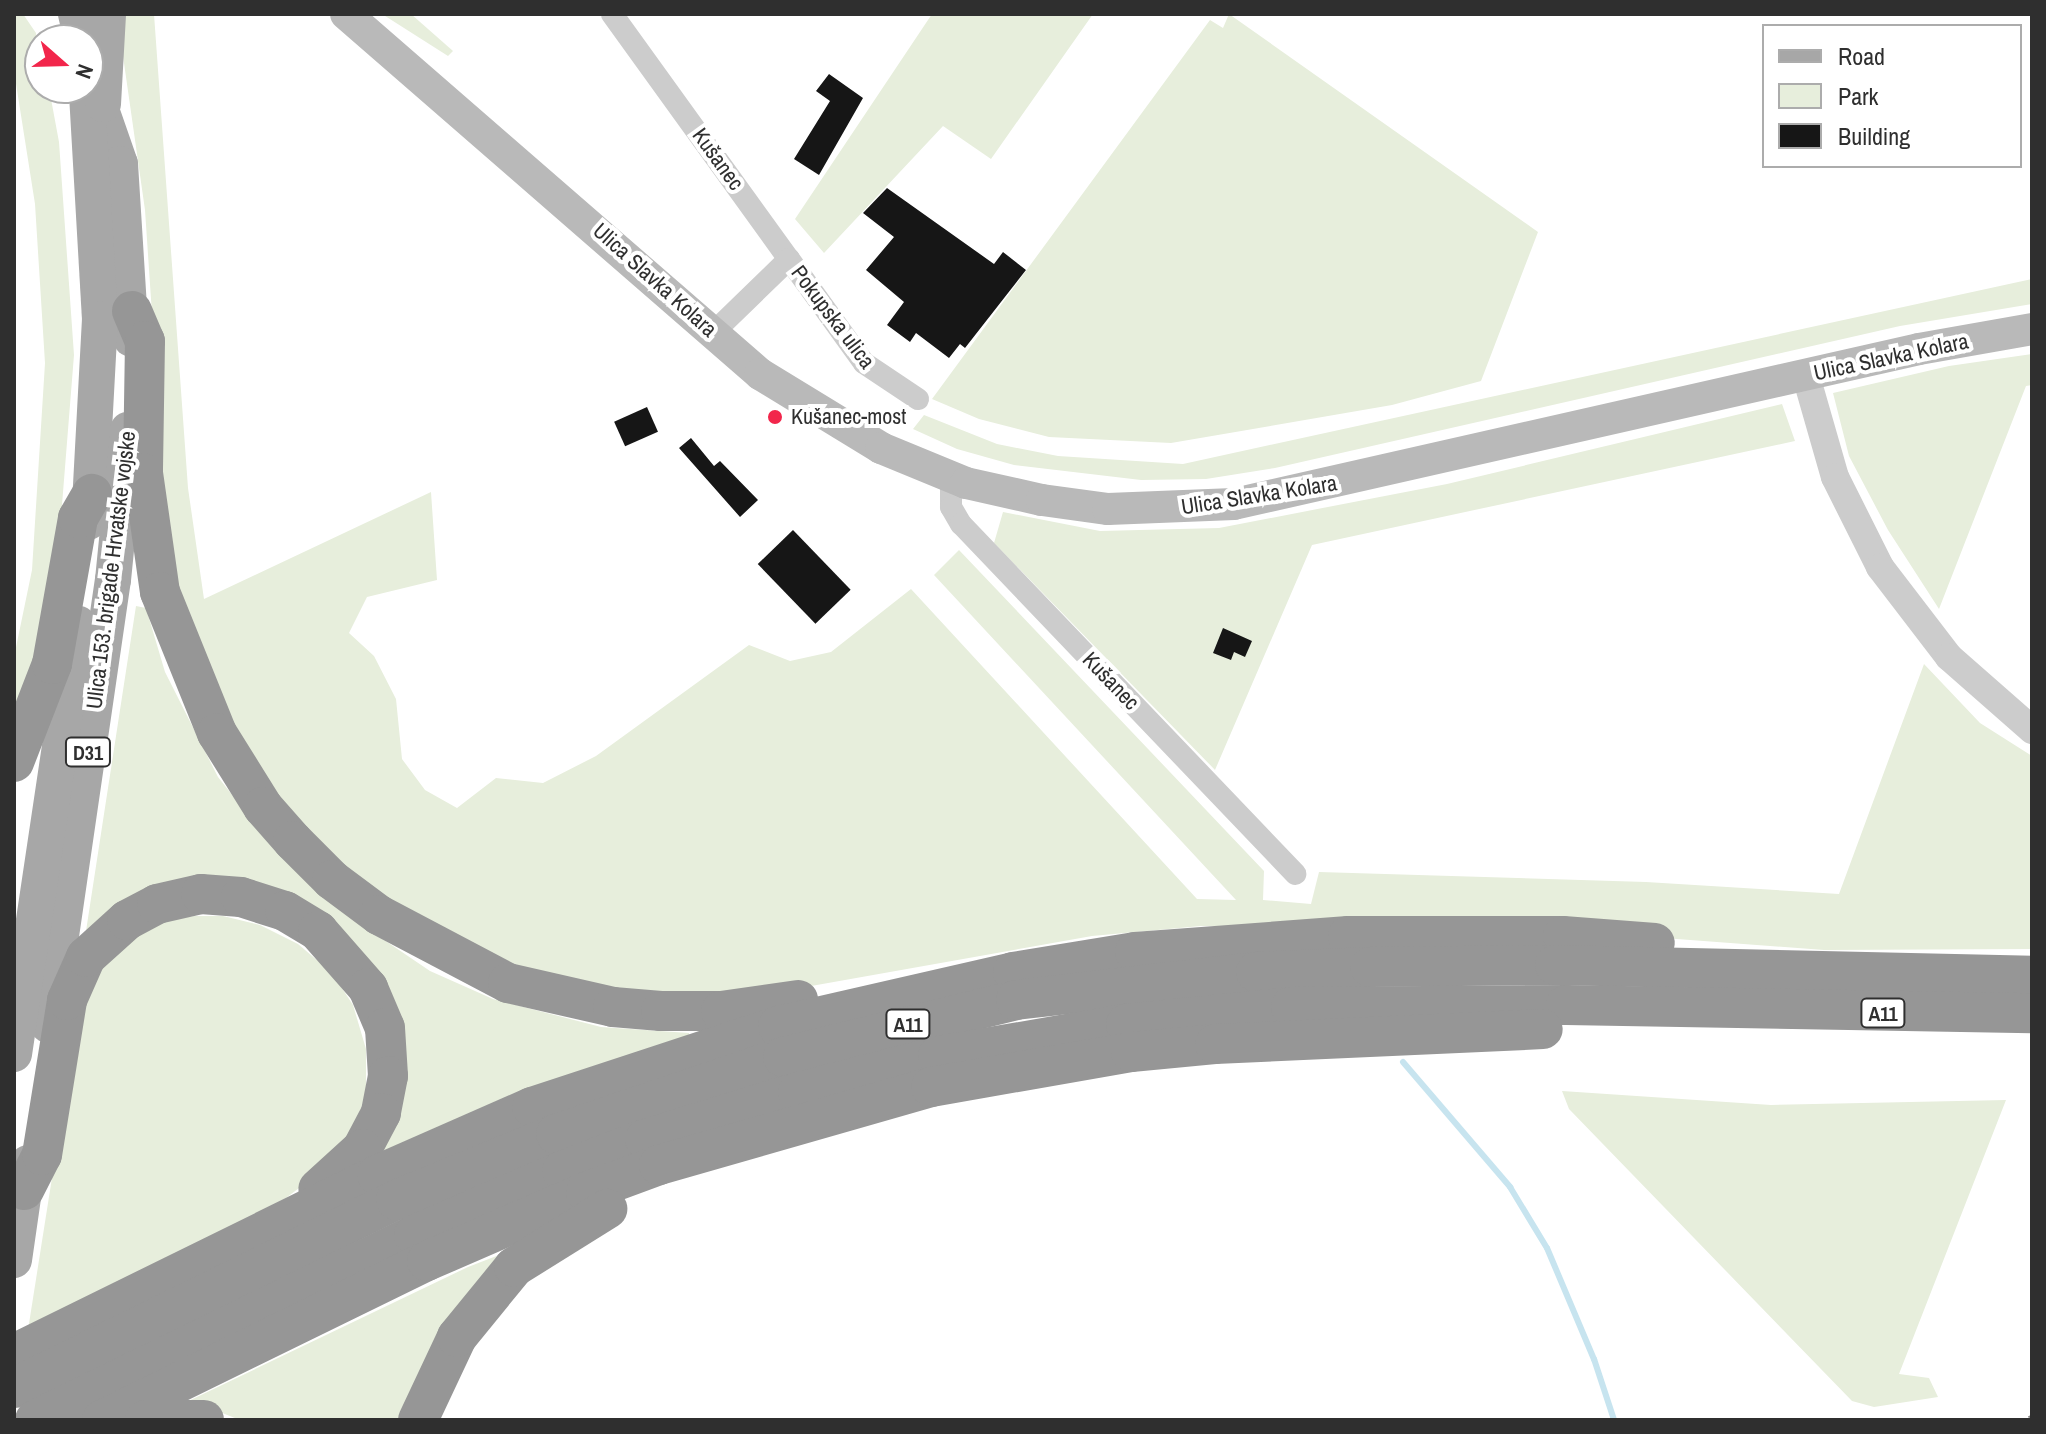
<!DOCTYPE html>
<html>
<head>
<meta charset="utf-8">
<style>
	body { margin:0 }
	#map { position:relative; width:2046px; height:1434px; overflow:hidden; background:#fff; font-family:"Archivo Narrow",sans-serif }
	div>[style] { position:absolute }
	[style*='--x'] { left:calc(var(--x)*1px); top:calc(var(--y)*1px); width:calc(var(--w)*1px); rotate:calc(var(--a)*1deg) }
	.green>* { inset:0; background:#e7eedc }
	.stream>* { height:6px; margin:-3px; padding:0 3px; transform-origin:3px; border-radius:3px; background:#c7e4ef }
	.building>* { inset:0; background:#161616; transform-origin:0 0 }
	.minor>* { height:22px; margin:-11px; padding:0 11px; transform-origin:11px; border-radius:11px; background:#ccc }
	.tertiary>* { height:28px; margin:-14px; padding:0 14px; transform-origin:14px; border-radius:14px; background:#ccc }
	.secondary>* { height:32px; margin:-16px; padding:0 16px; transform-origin:16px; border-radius:16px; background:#b9b9b9 }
	.primary>* { height:36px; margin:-18px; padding:0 18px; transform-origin:18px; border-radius:18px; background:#a7a7a7 }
	.motorway>* { height:40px; margin:-20px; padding:0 20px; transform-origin:20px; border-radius:20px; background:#969696 }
	.rail>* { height:9px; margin-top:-4.5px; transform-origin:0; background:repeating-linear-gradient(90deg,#fff 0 18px,#848484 0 36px); box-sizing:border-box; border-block:2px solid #848484 }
	.dots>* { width:22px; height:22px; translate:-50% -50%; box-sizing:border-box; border:4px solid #fff; border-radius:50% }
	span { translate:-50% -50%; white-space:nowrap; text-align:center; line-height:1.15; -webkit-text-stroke:8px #fff; paint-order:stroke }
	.shield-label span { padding:2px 6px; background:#fff; border:2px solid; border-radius:6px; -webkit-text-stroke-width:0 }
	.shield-label { font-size:20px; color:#2f2f2f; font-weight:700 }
	.street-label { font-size:22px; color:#2f2f2f }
	.poi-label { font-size:22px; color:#2f2f2f }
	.left { translate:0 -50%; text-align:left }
	.frame { position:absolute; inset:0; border:16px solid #2f2f2f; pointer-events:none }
	.legend { position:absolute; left:1762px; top:24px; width:260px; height:144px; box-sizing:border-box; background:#fff; border:2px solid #acacac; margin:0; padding:10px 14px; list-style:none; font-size:24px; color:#2f2f2f }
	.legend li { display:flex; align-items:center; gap:16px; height:40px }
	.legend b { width:40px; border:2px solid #acacac }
	.north { position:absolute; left:24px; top:24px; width:80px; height:80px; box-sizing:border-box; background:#fff; border:2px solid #acacac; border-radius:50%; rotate:110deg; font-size:22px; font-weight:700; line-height:32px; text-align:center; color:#2f2f2f }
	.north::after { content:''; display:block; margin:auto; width:28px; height:36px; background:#f2264b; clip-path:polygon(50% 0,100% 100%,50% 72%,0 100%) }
</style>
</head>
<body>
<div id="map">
	<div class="green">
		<i style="clip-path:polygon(14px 14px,23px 14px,36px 33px,40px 88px,49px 88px,59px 142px,74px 355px,56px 580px,14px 737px,14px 657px,32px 570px,45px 363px,35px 204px,14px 71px)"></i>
		<i style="clip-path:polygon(117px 14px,154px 14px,188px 488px,204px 599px,431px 492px,437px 580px,367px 597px,349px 633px,374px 656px,396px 699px,402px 759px,425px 790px,457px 808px,496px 778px,543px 783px,596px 756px,749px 645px,790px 661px,831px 652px,911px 589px,1197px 899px,1236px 900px,934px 575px,959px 550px,1264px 871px,1263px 900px,1311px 904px,1319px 872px,1646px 882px,1839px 894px,1924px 664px,1980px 723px,2032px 756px,2032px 949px,1824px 950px,1516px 927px,1201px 926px,1092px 936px,761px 995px,607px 996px,413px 929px,266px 798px,171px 596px,145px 210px)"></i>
		<i style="clip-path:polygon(382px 14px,411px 14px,453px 51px,448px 56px)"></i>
		<i style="clip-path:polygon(932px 14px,1093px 14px,991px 159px,943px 126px,824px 253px,795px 219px)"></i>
		<i style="clip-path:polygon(1229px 14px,1538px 232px,1481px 381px,1392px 405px,1171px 443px,1049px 437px,979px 419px,932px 399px,1210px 20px,1223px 28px)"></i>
		<i style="clip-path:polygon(2032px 279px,2032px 304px,1900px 326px,1275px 468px,1206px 479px,1141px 480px,1014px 465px,957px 449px,913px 429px,924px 415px,997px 444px,1058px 456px,1183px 464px)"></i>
		<i style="clip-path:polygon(2032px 354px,2032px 385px,2026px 386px,1939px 609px,1888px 530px,1849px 456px,1833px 393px,1949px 366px)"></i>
		<i style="clip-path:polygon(1782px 404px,1795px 441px,1312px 545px,1215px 770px,994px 543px,1003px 512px,1100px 531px,1219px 528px,1447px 484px)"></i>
		<i style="clip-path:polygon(136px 606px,146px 608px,165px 672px,218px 777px,271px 844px,337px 908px,430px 971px,493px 999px,601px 1027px,689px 1033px,688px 1044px,361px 1171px,395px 1041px,275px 899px,86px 931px)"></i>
		<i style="clip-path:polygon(194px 916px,223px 916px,260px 925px,298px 944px,332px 973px,353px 1005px,366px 1049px,366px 1094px,354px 1129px,329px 1165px,286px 1198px,28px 1330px,78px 1013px,112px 951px,165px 920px)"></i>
		<i style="clip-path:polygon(1562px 1091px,1771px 1105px,2006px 1100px,1899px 1374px,1929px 1378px,1938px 1397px,1874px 1407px,1852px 1401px,1569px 1109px)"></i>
		<i style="clip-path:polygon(520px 1247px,401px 1420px,240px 1420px,212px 1409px,176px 1407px,468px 1267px)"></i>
	</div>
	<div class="stream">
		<i style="--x:1403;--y:1062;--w:165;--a:49.4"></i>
		<i style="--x:1510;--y:1187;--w:71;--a:58.8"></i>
		<i style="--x:1547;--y:1248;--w:121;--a:67.1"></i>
		<i style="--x:1594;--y:1359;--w:64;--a:71.8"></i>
	</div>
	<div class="building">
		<i style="clip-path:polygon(829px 74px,863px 98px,819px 175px,794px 159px,830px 101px,816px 91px)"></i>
		<i style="clip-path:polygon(887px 188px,994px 264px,1003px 252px,1026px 270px,965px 348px,960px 344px,949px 358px,916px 333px,910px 342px,887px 325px,904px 302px,866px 270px,894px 237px,863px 213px)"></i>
		<i style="left:647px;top:407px;width:27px;height:36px;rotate:66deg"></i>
		<i style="clip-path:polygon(691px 438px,714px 466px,720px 461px,758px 500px,740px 517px,679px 448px)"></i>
		<i style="left:793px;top:530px;width:83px;height:49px;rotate:46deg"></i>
		<i style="clip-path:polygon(1223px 628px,1252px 641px,1245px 657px,1234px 652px,1231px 660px,1213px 653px)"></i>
	</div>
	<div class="minor">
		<i style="--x:612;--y:14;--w:302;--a:54.2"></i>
		<i style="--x:789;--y:259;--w:105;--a:135.8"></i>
		<i style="--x:789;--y:259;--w:128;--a:54.2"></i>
		<i style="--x:864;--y:363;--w:65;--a:33.7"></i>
		<i style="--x:951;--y:477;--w:30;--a:90"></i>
		<i style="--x:951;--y:507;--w:20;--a:60"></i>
		<i style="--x:961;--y:524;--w:484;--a:46.3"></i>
	</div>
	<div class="tertiary">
		<i style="--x:1806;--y:376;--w:105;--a:74"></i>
		<i style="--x:1835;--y:477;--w:101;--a:63.4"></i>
		<i style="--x:1880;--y:567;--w:113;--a:52.5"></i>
		<i style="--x:1949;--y:657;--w:111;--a:41.3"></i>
	</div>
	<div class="secondary">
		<i style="--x:346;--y:14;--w:549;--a:41.01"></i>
		<i style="--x:760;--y:374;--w:142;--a:31.4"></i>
		<i style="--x:881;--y:448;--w:92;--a:22.4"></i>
		<i style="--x:966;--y:483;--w:78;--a:12.6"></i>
		<i style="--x:1042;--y:500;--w:67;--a:7.8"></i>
		<i style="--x:1108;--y:509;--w:126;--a:-2.3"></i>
		<i style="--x:1234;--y:504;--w:702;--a:-12.75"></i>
		<i style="--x:1919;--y:349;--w:115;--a:-10"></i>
	</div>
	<div class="primary">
		<i style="--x:76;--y:14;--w:27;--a:77"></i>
		<i style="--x:88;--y:72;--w:97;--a:70.8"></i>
		<i style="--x:120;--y:164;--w:175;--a:86.4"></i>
		<i style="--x:87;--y:94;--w:225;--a:86.7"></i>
		<i style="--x:100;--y:319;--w:203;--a:93.1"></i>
		<i style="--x:103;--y:104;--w:90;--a:-86.8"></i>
		<i style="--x:48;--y:1025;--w:450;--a:-81.7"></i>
		<i style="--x:113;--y:580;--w:151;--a:-84.3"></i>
		<i style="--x:14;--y:1054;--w:435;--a:-81.5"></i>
		<i style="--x:14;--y:1260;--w:98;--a:-81.8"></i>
	</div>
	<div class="motorway">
		<i style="--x:132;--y:311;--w:33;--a:67"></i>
		<i style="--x:145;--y:341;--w:132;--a:90.9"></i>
		<i style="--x:143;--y:473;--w:120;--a:81.9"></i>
		<i style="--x:160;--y:592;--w:152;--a:68"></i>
		<i style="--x:217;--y:733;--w:87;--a:58.1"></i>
		<i style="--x:263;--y:807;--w:45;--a:48.6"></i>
		<i style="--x:293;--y:841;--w:55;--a:45"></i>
		<i style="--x:332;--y:880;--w:59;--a:36.7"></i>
		<i style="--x:379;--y:915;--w:146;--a:27.8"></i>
		<i style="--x:508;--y:983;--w:108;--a:12.9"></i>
		<i style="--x:613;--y:1007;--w:48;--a:4.8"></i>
		<i style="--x:661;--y:1011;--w:60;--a:0"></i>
		<i style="--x:721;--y:1011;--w:78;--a:-8.1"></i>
		<i style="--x:14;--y:762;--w:105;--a:-68.8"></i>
		<i style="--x:52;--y:664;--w:148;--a:-79.9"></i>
		<i style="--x:78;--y:518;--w:28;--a:-60"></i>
		<i style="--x:24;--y:1190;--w:39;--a:-63"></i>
		<i style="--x:42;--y:1155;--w:157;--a:-80.8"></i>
		<i style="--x:67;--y:1000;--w:47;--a:-66.2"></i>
		<i style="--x:86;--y:957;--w:55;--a:-42.1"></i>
		<i style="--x:127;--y:920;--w:34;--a:-28"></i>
		<i style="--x:157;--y:904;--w:45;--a:-12.8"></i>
		<i style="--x:201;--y:894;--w:40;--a:4.3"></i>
		<i style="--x:241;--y:897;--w:46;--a:17.7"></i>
		<i style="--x:285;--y:911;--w:39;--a:31"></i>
		<i style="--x:318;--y:931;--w:76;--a:48.7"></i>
		<i style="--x:368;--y:988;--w:43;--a:67"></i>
		<i style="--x:385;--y:1028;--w:48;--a:86.4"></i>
		<i style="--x:388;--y:1076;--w:38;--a:101"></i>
		<i style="--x:381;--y:1113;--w:41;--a:117.8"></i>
		<i style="--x:362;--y:1149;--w:59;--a:137.7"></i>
		<i style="--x:14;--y:1354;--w:405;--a:-26.2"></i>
		<i style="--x:377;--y:1175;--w:169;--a:-23.7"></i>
		<i style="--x:532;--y:1107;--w:259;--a:-18.2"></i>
		<i style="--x:778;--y:1026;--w:241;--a:-12.9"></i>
		<i style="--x:1013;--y:972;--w:124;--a:-9.3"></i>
		<i style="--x:1135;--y:952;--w:214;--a:-4.3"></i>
		<i style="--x:1348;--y:936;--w:215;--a:0"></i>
		<i style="--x:1563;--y:936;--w:92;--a:4.4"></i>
		<i style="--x:14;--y:1388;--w:426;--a:-26.2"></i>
		<i style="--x:396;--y:1200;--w:173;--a:-22.4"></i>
		<i style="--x:556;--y:1134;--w:240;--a:-18.7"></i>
		<i style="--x:783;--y:1057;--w:240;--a:-13.7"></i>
		<i style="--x:1016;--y:1000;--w:242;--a:-6.7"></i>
		<i style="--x:1256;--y:972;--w:114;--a:-2.5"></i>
		<i style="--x:1370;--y:967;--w:185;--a:-0.6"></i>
		<i style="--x:1555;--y:965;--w:477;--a:1.3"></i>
		<i style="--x:35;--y:1420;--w:422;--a:-26"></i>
		<i style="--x:414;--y:1235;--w:161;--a:-23.4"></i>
		<i style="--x:562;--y:1171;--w:89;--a:-21.1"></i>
		<i style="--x:645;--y:1139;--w:160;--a:-17.1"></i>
		<i style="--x:798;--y:1092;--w:145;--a:-14.4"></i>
		<i style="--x:938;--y:1056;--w:191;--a:-9.7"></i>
		<i style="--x:1126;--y:1024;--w:166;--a:-5.9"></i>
		<i style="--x:1291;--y:1007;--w:275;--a:-0.4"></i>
		<i style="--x:1566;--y:1005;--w:466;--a:1"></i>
		<i style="--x:102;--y:1420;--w:362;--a:-26.1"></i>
		<i style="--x:427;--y:1261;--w:173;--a:-23.5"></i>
		<i style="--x:586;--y:1192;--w:78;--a:-20.3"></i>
		<i style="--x:659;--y:1165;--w:283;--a:-16"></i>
		<i style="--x:931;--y:1087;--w:203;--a:-9.9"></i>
		<i style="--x:1131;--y:1052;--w:84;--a:-5.4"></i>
		<i style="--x:1215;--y:1044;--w:328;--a:-2.6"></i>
		<i style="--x:145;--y:1420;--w:59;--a:0"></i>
		<i style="--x:418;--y:1420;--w:92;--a:-64.8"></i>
		<i style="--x:457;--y:1337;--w:90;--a:-50.8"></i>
		<i style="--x:514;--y:1267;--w:110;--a:-31.9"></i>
	</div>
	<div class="rail">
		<i style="--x:2030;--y:1420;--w:2;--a:-27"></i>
	</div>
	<div class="dots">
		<i style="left:775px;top:417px;background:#f2264b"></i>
	</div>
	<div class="shield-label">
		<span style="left:88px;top:752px">D31</span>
		<span style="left:1883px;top:1013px">A11</span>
		<span style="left:908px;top:1024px">A11</span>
	</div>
	<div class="street-label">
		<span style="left:718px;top:159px;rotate:54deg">Kušanec</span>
		<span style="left:655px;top:280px;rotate:42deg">Ulica Slavka Kolara</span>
		<span style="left:833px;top:317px;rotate:53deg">Pokupska ulica</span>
		<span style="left:1891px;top:357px;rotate:-12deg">Ulica Slavka Kolara</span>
		<span style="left:1259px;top:495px;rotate:-9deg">Ulica Slavka Kolara</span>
		<span style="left:111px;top:570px;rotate:-83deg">Ulica 153. brigade Hrvatske vojske</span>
		<span style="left:1111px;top:681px;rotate:46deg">Kušanec</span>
	</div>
	<div class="poi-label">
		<span class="left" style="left:791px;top:417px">Kušanec-most</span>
	</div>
	<div class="frame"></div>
	<ul class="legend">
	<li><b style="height:10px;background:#a7a7a7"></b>Road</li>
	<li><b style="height:22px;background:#e7eedc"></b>Park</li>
	<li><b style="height:22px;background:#161616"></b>Building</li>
	</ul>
	<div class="north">N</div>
</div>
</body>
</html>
